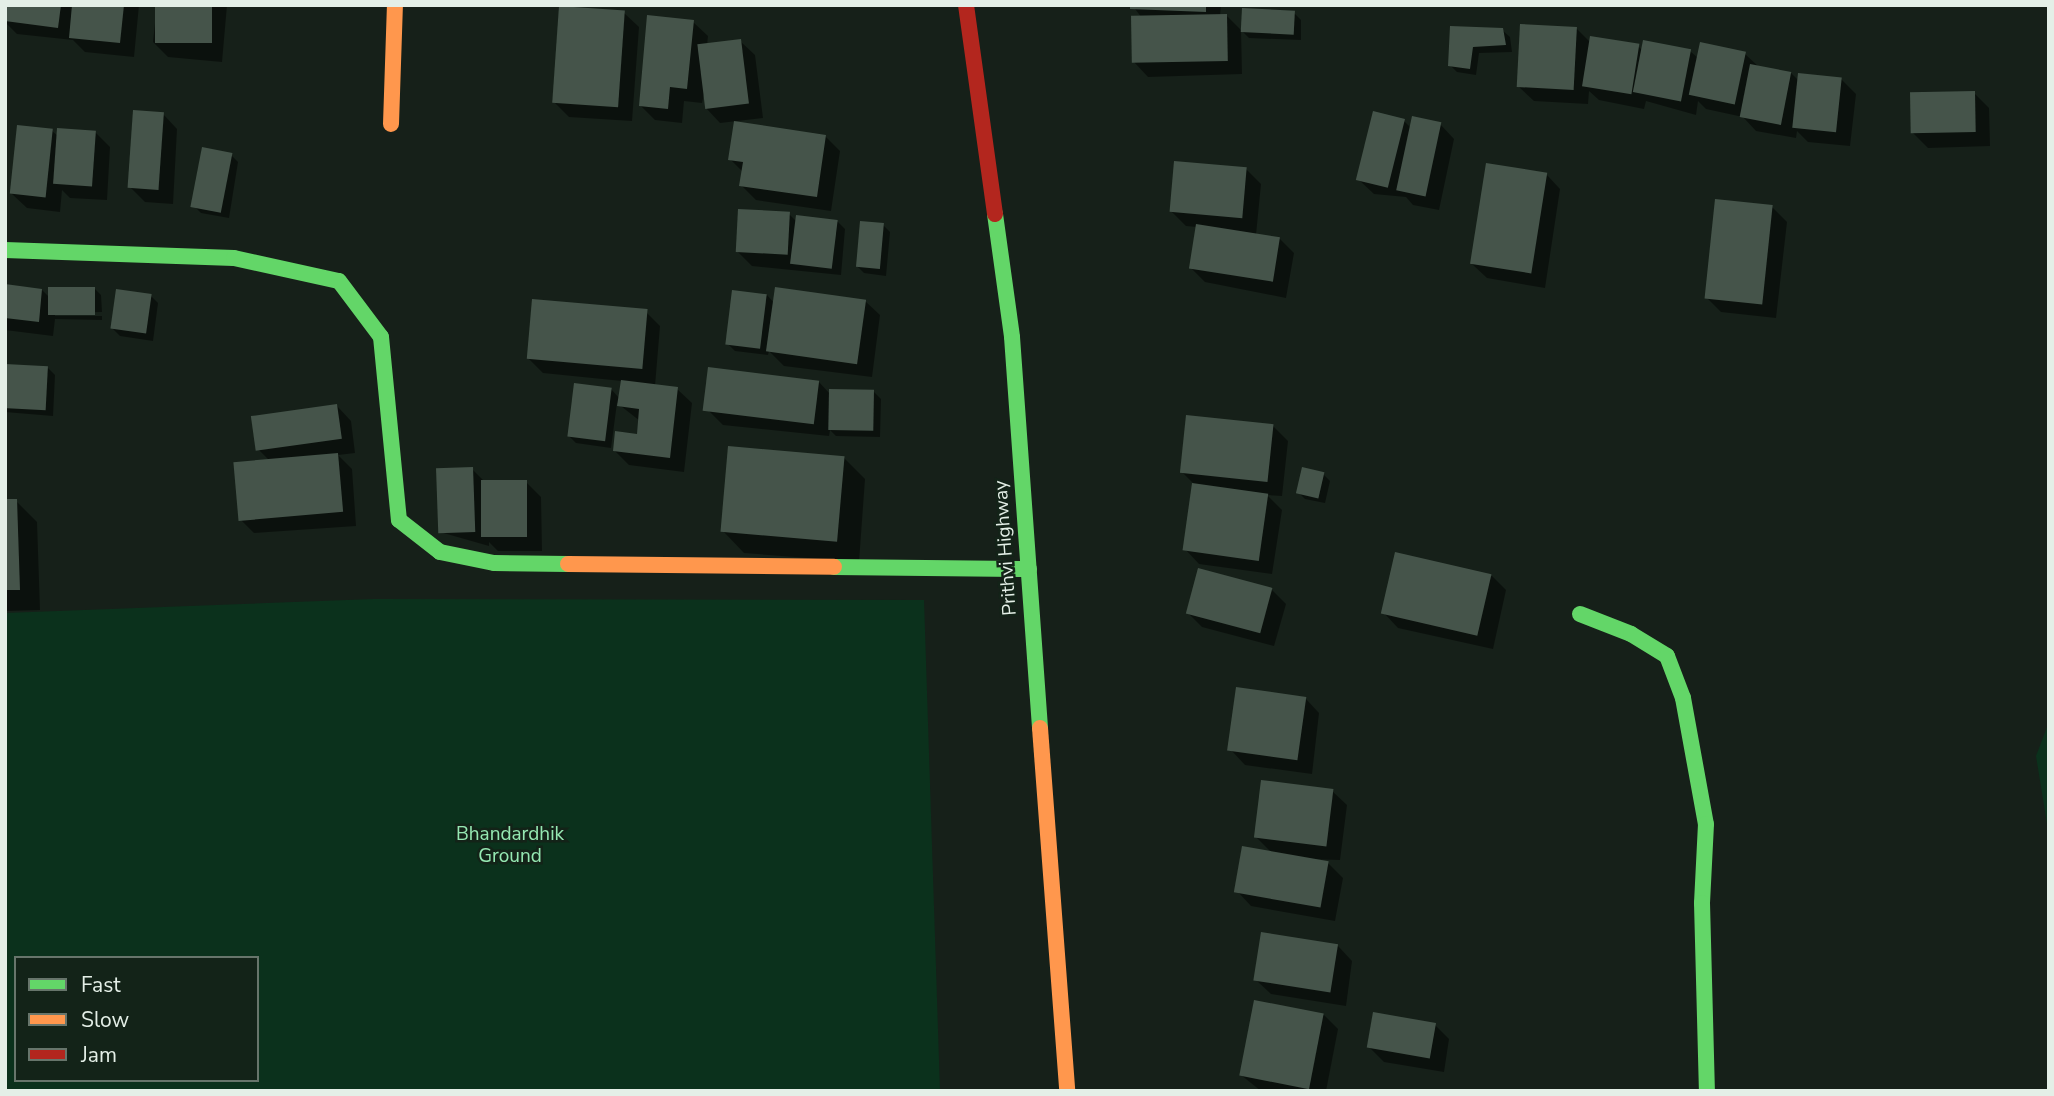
<!DOCTYPE html>
<html>
<head>
<meta charset="utf-8">
<style>
	body { margin:0 }
	#map { position:relative; width:2054px; height:1096px; overflow:hidden; background:#162019; font-family:"Nunito Sans",sans-serif }
	div>[style] { position:absolute }
	[style*='--x'] { left:calc(var(--x)*1px); top:calc(var(--y)*1px); width:calc(var(--w)*1px); rotate:calc(var(--a)*1deg) }
	.green>* { inset:0; background:#0b311c }
	.shadow>* { inset:0; background:#0007 }
	.building>* { inset:0; background:#45544a; transform-origin:0 0 }
	.fast>* { height:16px; margin:-8px; padding:0 8px; transform-origin:8px; border-radius:8px; background:#63d668 }
	.slow>* { height:16px; margin:-8px; padding:0 8px; transform-origin:8px; border-radius:8px; background:#ff974d }
	.jam>* { height:16px; margin:-8px; padding:0 8px; transform-origin:8px; border-radius:8px; background:#b3261e }
	span { translate:-50% -50%; white-space:nowrap; text-align:center; line-height:1.15; -webkit-text-stroke:5px #132318; paint-order:stroke }
	.street-label { font-size:19px; color:#e4efe7 }
	.park-label { font-size:19px; color:#95e8b2 }
	.frame { position:absolute; inset:0; border:7px solid #e4efe7; pointer-events:none }
	.legend { position:absolute; left:14px; top:956px; width:245px; height:126px; box-sizing:border-box; background:#132318; border:2px solid #67756b; margin:0; padding:9px 12px; list-style:none; font-size:21px; color:#e4efe7 }
	.legend li { display:flex; align-items:center; gap:14px; height:35px }
	.legend b { width:35px; border:2px solid #67756b }
</style>
</head>
<body>
<div id="map">
	<div class="green">
		<i style="clip-path:polygon(evenodd,374px 599px,924px 600px,940px 1091px,5px 1091px,5px 613px,374px 599px,16px 958px,257px 958px,257px 1080px,16px 1080px,16px 958px)"></i>
		<i style="clip-path:polygon(2049px 722px,2049px 836px,2036px 756px)"></i>
	</div>
	<div class="shadow">
		<i style="clip-path:polygon(5px 5px,139px 5px,134px 57px,85px 52px,73px 40px,17px 34px,5px 22px)"></i>
		<i style="clip-path:polygon(157px 5px,227px 5px,222px 62px,168px 57px,153px 42px)"></i>
		<i style="clip-path:polygon(1132px 5px,1221px 5px,1220px 16px,1227px 16px,1241px 30px,1242px 74px,1148px 77px,1134px 62px,1142px 18px)"></i>
		<i style="clip-path:polygon(624px 13px,639px 27px,632px 121px,569px 117px,554px 102px)"></i>
		<i style="clip-path:polygon(1294px 13px,1301px 20px,1301px 40px,1249px 38px,1242px 31px)"></i>
		<i style="clip-path:polygon(693px 22px,708px 36px,707px 45px,740px 41px,755px 55px,763px 118px,720px 123px,706px 108px,704px 94px,702px 103px,684px 101px,682px 123px,655px 120px,641px 106px)"></i>
		<i style="clip-path:polygon(1451px 28px,1502px 30px,1510px 37px,1512px 52px,1479px 53px,1476px 75px,1457px 72px,1450px 65px)"></i>
		<i style="clip-path:polygon(1577px 29px,1591px 43px,1638px 46px,1643px 51px,1690px 51px,1699px 59px,1745px 54px,1759px 67px,1791px 73px,1799px 81px,1841px 79px,1856px 94px,1850px 146px,1808px 142px,1797px 131px,1796px 138px,1756px 131px,1743px 117px,1706px 109px,1698px 101px,1696px 115px,1646px 101px,1644px 109px,1599px 100px,1589px 91px,1588px 104px,1534px 101px,1519px 87px)"></i>
		<i style="clip-path:polygon(1974px 93px,1989px 108px,1990px 146px,1928px 148px,1913px 133px)"></i>
		<i style="clip-path:polygon(163px 114px,177px 129px,173px 204px,145px 202px,131px 188px)"></i>
		<i style="clip-path:polygon(1404px 121px,1411px 128px,1440px 124px,1454px 139px,1439px 210px,1413px 205px,1406px 197px,1374px 194px,1359px 180px)"></i>
		<i style="clip-path:polygon(52px 131px,59px 137px,95px 132px,110px 147px,107px 200px,70px 198px,62px 190px,60px 212px,27px 208px,12px 194px)"></i>
		<i style="clip-path:polygon(825px 136px,840px 151px,831px 211px,756px 200px,741px 185px,743px 172px,730px 159px)"></i>
		<i style="clip-path:polygon(231px 155px,238px 162px,229px 218px,201px 213px,194px 206px)"></i>
		<i style="clip-path:polygon(1246px 169px,1261px 184px,1256px 235px,1280px 239px,1294px 253px,1286px 298px,1205px 282px,1190px 267px,1197px 227px,1186px 226px,1171px 211px)"></i>
		<i style="clip-path:polygon(1546px 174px,1560px 189px,1545px 288px,1487px 278px,1472px 264px)"></i>
		<i style="clip-path:polygon(1772px 207px,1787px 222px,1776px 318px,1721px 312px,1707px 298px)"></i>
		<i style="clip-path:polygon(789px 214px,798px 223px,838px 222px,845px 229px,841px 275px,752px 266px,737px 251px)"></i>
		<i style="clip-path:polygon(883px 225px,890px 232px,886px 276px,864px 273px,857px 266px)"></i>
		<i style="clip-path:polygon(5px 286px,42px 290px,50px 298px,94px 288px,101px 295px,102px 312px,55px 313px,55px 316px,102px 316px,102px 320px,55px 319px,53px 336px,5px 330px)"></i>
		<i style="clip-path:polygon(767px 295px,775px 304px,865px 301px,880px 315px,872px 377px,784px 366px,769px 351px,768px 355px,735px 351px,728px 344px)"></i>
		<i style="clip-path:polygon(151px 296px,158px 303px,153px 341px,120px 336px,113px 329px)"></i>
		<i style="clip-path:polygon(646px 312px,660px 326px,655px 386px,677px 389px,692px 403px,684px 472px,629px 465px,614px 450px,639px 436px,640px 421px,617px 403px,611px 448px,576px 443px,569px 436px,611px 389px,620px 399px,622px 381px,543px 373px,529px 359px)"></i>
		<i style="clip-path:polygon(5px 366px,48px 368px,55px 375px,53px 416px,5px 412px)"></i>
		<i style="clip-path:polygon(818px 381px,830px 394px,874px 392px,881px 399px,880px 437px,836px 436px,830px 430px,829px 436px,723px 425px,708px 410px)"></i>
		<i style="clip-path:polygon(337px 406px,351px 421px,355px 453px,338px 455px,352px 469px,356px 526px,254px 533px,239px 518px,268px 459px,257px 448px)"></i>
		<i style="clip-path:polygon(1273px 426px,1288px 441px,1282px 496px,1267px 495px,1282px 510px,1272px 574px,1199px 564px,1185px 549px,1194px 484px,1182px 472px)"></i>
		<i style="clip-path:polygon(844px 458px,865px 479px,859px 562px,744px 553px,723px 531px)"></i>
		<i style="clip-path:polygon(472px 469px,485px 482px,526px 482px,541px 497px,542px 551px,498px 551px,489px 542px,489px 546px,440px 532px)"></i>
		<i style="clip-path:polygon(1323px 474px,1330px 481px,1325px 503px,1305px 499px,1298px 492px)"></i>
		<i style="clip-path:polygon(5px 501px,16px 501px,37px 522px,40px 610px,5px 611px)"></i>
		<i style="clip-path:polygon(1492px 576px,1506px 590px,1493px 649px,1398px 628px,1384px 613px)"></i>
		<i style="clip-path:polygon(1271px 589px,1286px 604px,1274px 646px,1202px 627px,1188px 613px)"></i>
		<i style="clip-path:polygon(1305px 698px,1319px 713px,1312px 774px,1245px 765px,1231px 750px)"></i>
		<i style="clip-path:polygon(1332px 791px,1347px 805px,1340px 860px,1307px 859px,1328px 863px,1343px 878px,1335px 921px,1251px 906px,1237px 891px,1272px 853px,1256px 837px)"></i>
		<i style="clip-path:polygon(1338px 946px,1352px 961px,1346px 1006px,1271px 994px,1256px 980px)"></i>
		<i style="clip-path:polygon(1324px 1015px,1338px 1029px,1326px 1091px,1261px 1091px,1241px 1075px)"></i>
		<i style="clip-path:polygon(1435px 1025px,1449px 1039px,1444px 1072px,1384px 1062px,1369px 1047px)"></i>
	</div>
	<div class="building">
		<i style="clip-path:polygon(5px 5px,61px 5px,58px 28px,5px 21px)"></i>
		<i style="clip-path:polygon(72px 5px,124px 5px,120px 43px,69px 38px)"></i>
		<i style="left:155px;top:5px;width:57px;height:38px"></i>
		<i style="clip-path:polygon(1130px 5px,1206px 5px,1206px 12px,1130px 9px)"></i>
		<i style="left:559px;top:6px;width:66px;height:97px;rotate:4deg"></i>
		<i style="left:1242px;top:8px;width:53px;height:24px;rotate:3deg"></i>
		<i style="left:1227px;top:14px;width:47px;height:96px;rotate:89deg"></i>
		<i style="clip-path:polygon(647px 15px,694px 20px,687px 89px,670px 87px,668px 109px,639px 106px)"></i>
		<i style="left:1520px;top:24px;width:57px;height:63px;rotate:3deg"></i>
		<i style="clip-path:polygon(1450px 26px,1503px 28px,1506px 45px,1473px 47px,1470px 69px,1448px 66px)"></i>
		<i style="left:1590px;top:36px;width:50px;height:51px;rotate:9deg"></i>
		<i style="left:741px;top:39px;width:65px;height:44px;rotate:83deg"></i>
		<i style="left:1643px;top:40px;width:49px;height:53px;rotate:11deg"></i>
		<i style="left:1700px;top:42px;width:47px;height:54px;rotate:12deg"></i>
		<i style="left:1750px;top:64px;width:42px;height:54px;rotate:11deg"></i>
		<i style="left:1798px;top:73px;width:44px;height:55px;rotate:6deg"></i>
		<i style="left:1975px;top:91px;width:41px;height:65px;rotate:89deg"></i>
		<i style="left:133px;top:110px;width:31px;height:78px;rotate:4deg"></i>
		<i style="left:1373px;top:111px;width:33px;height:71px;rotate:14deg"></i>
		<i style="left:1412px;top:116px;width:30px;height:76px;rotate:12deg"></i>
		<i style="clip-path:polygon(734px 121px,826px 135px,817px 197px,739px 186px,743px 162px,728px 160px)"></i>
		<i style="left:17px;top:125px;width:36px;height:69px;rotate:6deg"></i>
		<i style="left:57px;top:128px;width:39px;height:56px;rotate:4deg"></i>
		<i style="left:202px;top:147px;width:31px;height:61px;rotate:11deg"></i>
		<i style="left:1174px;top:161px;width:73px;height:51px;rotate:5deg"></i>
		<i style="left:1486px;top:163px;width:62px;height:102px;rotate:9deg"></i>
		<i style="left:1715px;top:199px;width:58px;height:100px;rotate:6deg"></i>
		<i style="left:738px;top:209px;width:52px;height:43px;rotate:3deg"></i>
		<i style="left:796px;top:215px;width:42px;height:49px;rotate:7deg"></i>
		<i style="left:860px;top:221px;width:24px;height:46px;rotate:5deg"></i>
		<i style="left:1196px;top:224px;width:85px;height:45px;rotate:9deg"></i>
		<i style="clip-path:polygon(5px 284px,42px 289px,39px 322px,5px 318px)"></i>
		<i style="left:48px;top:287px;width:47px;height:28px"></i>
		<i style="left:775px;top:287px;width:92px;height:65px;rotate:8deg"></i>
		<i style="left:116px;top:289px;width:36px;height:40px;rotate:8deg"></i>
		<i style="left:732px;top:290px;width:35px;height:55px;rotate:7deg"></i>
		<i style="left:532px;top:299px;width:116px;height:60px;rotate:5deg"></i>
		<i style="left:5px;top:364px;width:43px;height:44px;rotate:3deg"></i>
		<i style="left:708px;top:367px;width:112px;height:44px;rotate:7deg"></i>
		<i style="clip-path:polygon(621px 380px,678px 387px,670px 458px,613px 451px,615px 431px,637px 434px,639px 409px,617px 406px)"></i>
		<i style="left:574px;top:383px;width:38px;height:54px;rotate:7deg"></i>
		<i style="left:829px;top:389px;width:45px;height:41px;rotate:1deg"></i>
		<i style="left:337px;top:404px;width:35px;height:87px;rotate:82deg"></i>
		<i style="left:1186px;top:415px;width:88px;height:58px;rotate:6deg"></i>
		<i style="left:728px;top:446px;width:117px;height:86px;rotate:5deg"></i>
		<i style="left:338px;top:453px;width:59px;height:105px;rotate:85deg"></i>
		<i style="left:473px;top:467px;width:65px;height:37px;rotate:88deg"></i>
		<i style="left:1302px;top:467px;width:23px;height:27px;rotate:13deg"></i>
		<i style="left:481px;top:480px;width:46px;height:57px"></i>
		<i style="left:1192px;top:483px;width:77px;height:68px;rotate:8deg"></i>
		<i style="clip-path:polygon(5px 499px,17px 499px,20px 590px,5px 590px)"></i>
		<i style="left:1395px;top:552px;width:99px;height:63px;rotate:13deg"></i>
		<i style="left:1198px;top:568px;width:77px;height:47px;rotate:15deg"></i>
		<i style="left:1236px;top:687px;width:71px;height:64px;rotate:8deg"></i>
		<i style="left:1261px;top:780px;width:73px;height:58px;rotate:7deg"></i>
		<i style="left:1242px;top:846px;width:88px;height:47px;rotate:10deg"></i>
		<i style="left:1261px;top:932px;width:78px;height:49px;rotate:9deg"></i>
		<i style="left:1254px;top:1000px;width:71px;height:77px;rotate:11deg"></i>
		<i style="left:1373px;top:1012px;width:64px;height:36px;rotate:10deg"></i>
	</div>
	<div class="fast">
		<i style="--x:995;--y:214;--w:124;--a:82.1"></i>
		<i style="--x:1012;--y:337;--w:392;--a:85.9"></i>
		<i style="--x:5;--y:250;--w:229;--a:2"></i>
		<i style="--x:234;--y:258;--w:107;--a:12.4"></i>
		<i style="--x:339;--y:281;--w:70;--a:53.1"></i>
		<i style="--x:381;--y:337;--w:184;--a:84.4"></i>
		<i style="--x:399;--y:520;--w:52;--a:38"></i>
		<i style="--x:440;--y:552;--w:55;--a:11.5"></i>
		<i style="--x:494;--y:563;--w:74;--a:0.8"></i>
		<i style="--x:834;--y:567;--w:195;--a:0.6"></i>
		<i style="--x:1580;--y:614;--w:55;--a:21.4"></i>
		<i style="--x:1631;--y:634;--w:42;--a:31.4"></i>
		<i style="--x:1667;--y:656;--w:45;--a:69.1"></i>
		<i style="--x:1683;--y:698;--w:128;--a:79.7"></i>
		<i style="--x:1706;--y:824;--w:79;--a:92.9"></i>
		<i style="--x:1702;--y:903;--w:188;--a:88.5"></i>
	</div>
	<div class="slow">
		<i style="--x:391;--y:124;--w:119;--a:-88.1"></i>
		<i style="--x:568;--y:564;--w:266;--a:0.6"></i>
		<i style="--x:1040;--y:728;--w:364;--a:85.7"></i>
	</div>
	<div class="jam">
		<i style="--x:966;--y:5;--w:211;--a:82.1"></i>
	</div>
	<div class="street-label">
		<span style="left:1006px;top:548px;rotate:-94deg">Prithvi Highway</span>
	</div>
	<div class="park-label">
		<span style="left:510px;top:846px">Bhandardhik<br>Ground</span>
	</div>
	<div class="frame"></div>
	<ul class="legend">
	<li><b style="height:9px;background:#63d668"></b>Fast</li>
	<li><b style="height:9px;background:#ff974d"></b>Slow</li>
	<li><b style="height:9px;background:#b3261e"></b>Jam</li>
	</ul>
</div>
</body>
</html>
